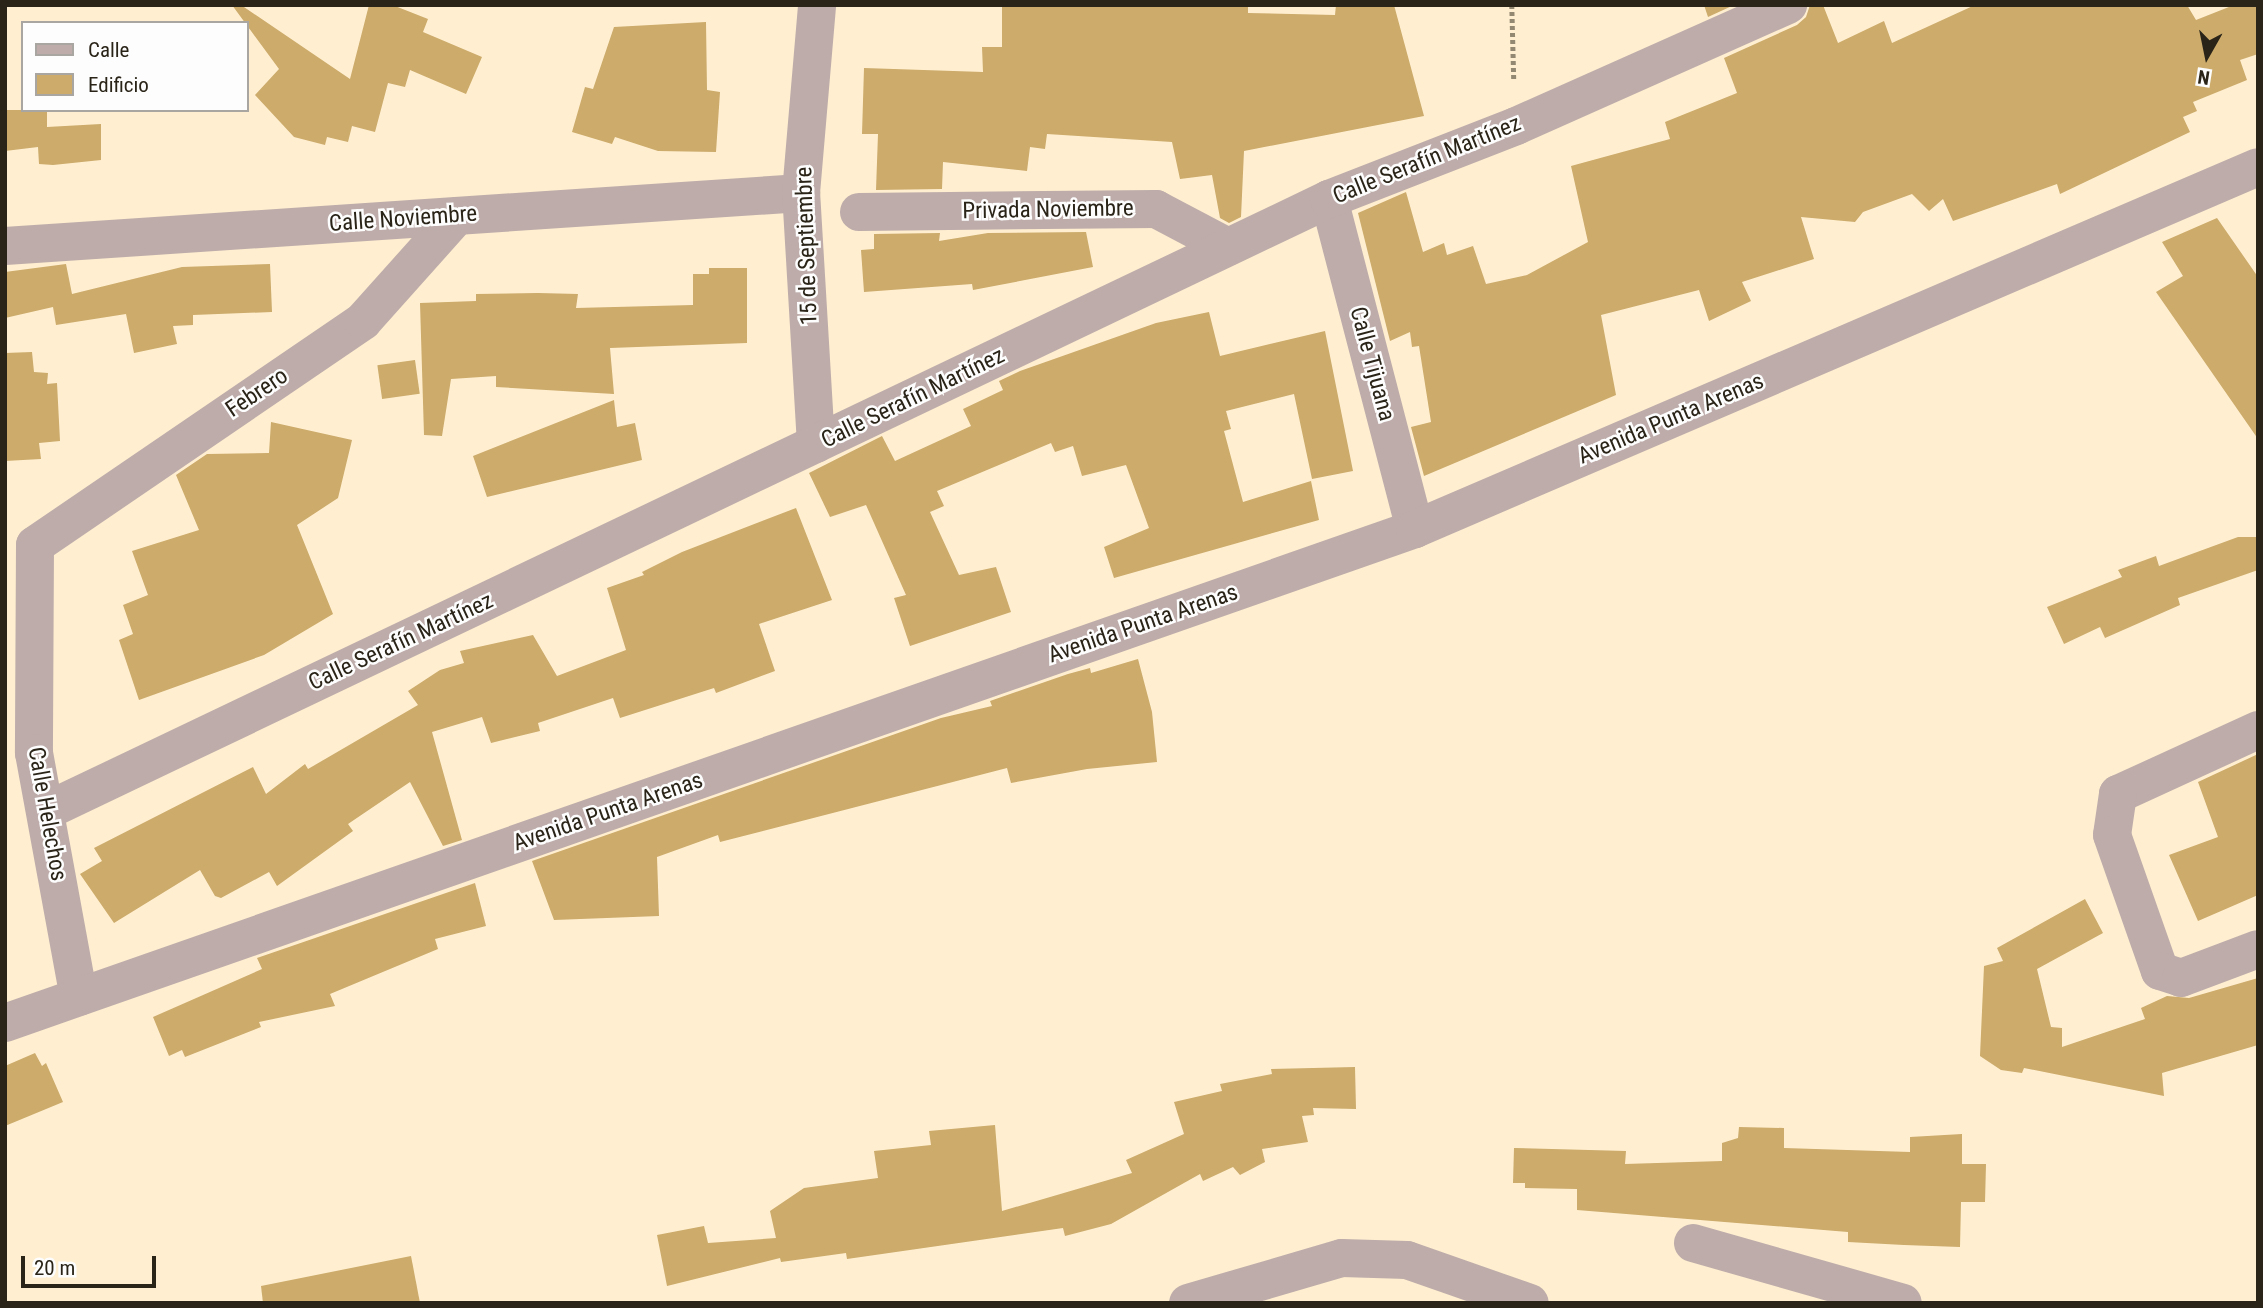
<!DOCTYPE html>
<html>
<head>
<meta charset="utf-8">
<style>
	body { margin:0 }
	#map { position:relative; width:2263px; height:1308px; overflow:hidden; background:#ffeecf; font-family:"Roboto Condensed",sans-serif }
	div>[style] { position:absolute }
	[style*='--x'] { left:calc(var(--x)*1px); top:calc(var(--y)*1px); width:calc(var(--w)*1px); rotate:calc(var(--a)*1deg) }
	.building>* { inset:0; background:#ccab6b; transform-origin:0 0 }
	.path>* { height:4.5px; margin-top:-2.25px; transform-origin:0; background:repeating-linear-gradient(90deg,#938872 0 3.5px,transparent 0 7px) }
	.minor>* { height:38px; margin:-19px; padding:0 19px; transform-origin:19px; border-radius:19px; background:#bdacaa }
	span { translate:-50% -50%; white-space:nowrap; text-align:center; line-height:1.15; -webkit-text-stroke:5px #fdfdfd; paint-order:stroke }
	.street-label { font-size:23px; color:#2a2418 }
	.frame { position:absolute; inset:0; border:7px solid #2a2418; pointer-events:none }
	.legend { position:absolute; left:21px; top:21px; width:228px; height:91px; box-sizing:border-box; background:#fdfdfd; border:2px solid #a9a6a1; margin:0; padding:9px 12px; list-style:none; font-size:21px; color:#2a2418 }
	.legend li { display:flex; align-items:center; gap:14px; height:35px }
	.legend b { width:35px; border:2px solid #a9a6a1 }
	.north { position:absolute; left:2172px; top:21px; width:70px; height:70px; -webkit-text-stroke:5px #fdfdfd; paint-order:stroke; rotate:189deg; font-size:19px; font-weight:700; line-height:28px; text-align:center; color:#2a2418 }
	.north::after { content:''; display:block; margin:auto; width:24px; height:32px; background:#2a2418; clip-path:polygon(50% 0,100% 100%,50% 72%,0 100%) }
	.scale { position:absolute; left:21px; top:1256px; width:135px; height:32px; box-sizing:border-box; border:4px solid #2a2418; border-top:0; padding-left:9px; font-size:21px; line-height:24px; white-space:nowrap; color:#2a2418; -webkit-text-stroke:5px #fdfdfd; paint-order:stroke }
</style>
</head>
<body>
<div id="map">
	<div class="building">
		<i style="clip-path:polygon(232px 5px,241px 5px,350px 79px,369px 5px,395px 6px,428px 19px,423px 32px,482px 57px,466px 94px,410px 70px,405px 87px,388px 83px,375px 132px,352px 126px,348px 142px,327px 137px,325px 145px,294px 137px,255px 95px,279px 69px)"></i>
		<i style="clip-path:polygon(1002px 5px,1248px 7px,1248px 13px,1335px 15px,1336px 5px,1394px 5px,1424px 116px,1244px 151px,1241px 217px,1229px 223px,1220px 218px,1212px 175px,1180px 179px,1172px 142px,1047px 134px,1045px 149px,1030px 147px,1027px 171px,943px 162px,942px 189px,876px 190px,878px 134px,862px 134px,864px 68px,983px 72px,982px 47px,1002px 47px)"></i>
		<i style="clip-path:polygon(1704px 5px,1734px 5px,1708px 17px)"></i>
		<i style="clip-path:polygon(1810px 5px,1823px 5px,1838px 43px,1884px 21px,1892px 43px,1975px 5px,2187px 5px,2196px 20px,2234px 5px,2258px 5px,2258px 54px,2240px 60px,2247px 80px,2193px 102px,2197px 111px,2183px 117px,2190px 132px,2060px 194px,2057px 184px,1953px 221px,1943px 199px,1929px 211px,1912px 194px,1863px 212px,1855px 222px,1801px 217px,1814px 259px,1742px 282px,1751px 301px,1709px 321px,1699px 290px,1601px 315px,1616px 395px,1424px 476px,1411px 427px,1431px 422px,1419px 346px,1412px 347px,1410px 332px,1390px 341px,1358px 213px,1406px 192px,1423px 252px,1444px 243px,1447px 255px,1473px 246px,1486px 284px,1527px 275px,1588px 242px,1571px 166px,1670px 139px,1665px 122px,1737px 93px,1724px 58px,1797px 25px,1806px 17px)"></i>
		<i style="clip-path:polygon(706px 22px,707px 90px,720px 92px,716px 152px,658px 151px,615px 137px,612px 144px,572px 132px,585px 87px,593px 89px,614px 27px)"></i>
		<i style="clip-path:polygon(5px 110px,47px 110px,47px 127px,101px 124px,101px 160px,53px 165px,39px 164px,38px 147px,5px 151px)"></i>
		<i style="clip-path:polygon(2217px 218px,2258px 277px,2258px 439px,2156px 292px,2183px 276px,2162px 242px)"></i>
		<i style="clip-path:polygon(1086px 232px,1093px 267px,973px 290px,972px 284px,864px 292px,861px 250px,874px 249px,874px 234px,940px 233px,939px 241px,988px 233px)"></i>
		<i style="clip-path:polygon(66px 264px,72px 294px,182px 267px,270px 264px,272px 312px,193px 315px,193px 325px,173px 326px,177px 344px,134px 353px,126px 314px,56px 325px,53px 307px,5px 318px,5px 272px)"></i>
		<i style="clip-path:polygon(709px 268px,747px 268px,747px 343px,610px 348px,614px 394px,496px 387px,496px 376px,451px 379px,442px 436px,424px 435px,420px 303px,476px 301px,476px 294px,538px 293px,578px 294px,576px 308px,693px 305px,693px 274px,709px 274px)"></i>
		<i style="clip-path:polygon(1209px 312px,1220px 356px,1325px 331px,1353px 471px,1312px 479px,1294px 394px,1226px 411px,1231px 429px,1224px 431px,1243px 502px,1311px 481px,1319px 520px,1114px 578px,1104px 547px,1149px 528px,1126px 465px,1082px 476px,1073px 446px,1055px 452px,1051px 443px,937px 491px,944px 506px,930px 512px,959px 575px,996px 567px,1011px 612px,910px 646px,894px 598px,906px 595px,866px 505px,830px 517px,809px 473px,882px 436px,895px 461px,971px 426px,963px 409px,1003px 390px,999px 381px,1020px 371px,1156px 323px)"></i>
		<i style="clip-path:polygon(32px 352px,34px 372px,48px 373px,47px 384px,57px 383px,60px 441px,39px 443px,41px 459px,5px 461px,5px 353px)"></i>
		<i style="left:415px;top:360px;width:34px;height:38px;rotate:82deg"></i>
		<i style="clip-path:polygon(614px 400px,617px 427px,635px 423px,642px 460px,487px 497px,473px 456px)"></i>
		<i style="clip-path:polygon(271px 422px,352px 440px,338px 498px,297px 525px,333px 614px,264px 655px,139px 700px,119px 640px,133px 634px,123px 605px,148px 595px,132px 551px,199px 530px,176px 475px,207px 454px,269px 453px)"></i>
		<i style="clip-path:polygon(796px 508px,832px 600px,759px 624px,775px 671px,716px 693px,714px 688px,620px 718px,613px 698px,538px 723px,540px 731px,491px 743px,482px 717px,432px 732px,462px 840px,443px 846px,410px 782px,348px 824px,353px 831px,277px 886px,269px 872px,221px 898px,215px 896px,200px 870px,114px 923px,80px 874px,102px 861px,94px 848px,253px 767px,266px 794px,305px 764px,308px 769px,418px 705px,408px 691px,440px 670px,464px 663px,460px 651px,533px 635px,557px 676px,626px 650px,607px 588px,644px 575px,642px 572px,682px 552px)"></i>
		<i style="clip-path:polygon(2238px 537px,2258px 537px,2258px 570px,2178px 598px,2180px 605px,2105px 638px,2100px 627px,2064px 644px,2047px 607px,2122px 577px,2118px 570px,2156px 556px,2159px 566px)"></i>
		<i style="clip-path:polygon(1138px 659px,1152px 712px,1157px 762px,1087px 769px,1011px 783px,1007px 768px,720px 842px,718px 835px,657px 857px,659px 916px,554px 920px,532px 861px,941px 718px,992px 706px,990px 701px,1068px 674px,1090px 668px,1091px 673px)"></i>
		<i style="clip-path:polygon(2258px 754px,2258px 895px,2198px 921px,2169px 855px,2218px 837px,2198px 782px)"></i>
		<i style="clip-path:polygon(475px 883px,486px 926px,435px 939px,438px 949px,330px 994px,335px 1006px,259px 1022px,261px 1027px,185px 1057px,182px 1050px,169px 1056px,153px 1017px,262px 969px,257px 958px)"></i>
		<i style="clip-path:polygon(2085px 899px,2103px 933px,2037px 969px,2051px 1027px,2062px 1028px,2062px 1047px,2145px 1019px,2141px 1008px,2167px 996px,2189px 998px,2258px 978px,2258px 1045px,2162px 1073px,2164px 1096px,2024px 1068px,2022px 1073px,2001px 1070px,1980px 1056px,1984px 966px,2003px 961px,1997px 948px)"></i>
		<i style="clip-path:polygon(35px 1053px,42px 1066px,46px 1063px,63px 1102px,5px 1126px,5px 1066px)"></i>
		<i style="clip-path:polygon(1355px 1067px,1356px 1109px,1313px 1108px,1314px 1115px,1302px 1116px,1308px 1142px,1262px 1149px,1265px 1162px,1240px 1175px,1233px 1167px,1203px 1181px,1200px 1174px,1111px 1224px,1065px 1236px,1063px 1228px,847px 1259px,846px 1253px,781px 1262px,780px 1258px,667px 1286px,657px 1235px,704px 1226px,708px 1243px,776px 1238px,770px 1211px,804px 1188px,878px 1178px,874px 1151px,931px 1145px,929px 1131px,995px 1125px,1002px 1211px,1132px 1173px,1126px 1160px,1184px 1134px,1174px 1102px,1222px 1091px,1220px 1084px,1272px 1074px,1271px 1069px)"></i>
		<i style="clip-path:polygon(1739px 1127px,1784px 1128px,1784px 1148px,1910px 1152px,1910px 1137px,1962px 1134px,1962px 1164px,1986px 1164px,1985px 1202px,1961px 1202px,1960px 1247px,1904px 1245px,1848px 1242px,1848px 1232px,1577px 1210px,1577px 1189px,1525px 1188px,1525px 1183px,1513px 1183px,1514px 1148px,1626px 1151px,1625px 1164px,1722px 1161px,1722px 1143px,1738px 1138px)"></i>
		<i style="clip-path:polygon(411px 1256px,420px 1303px,263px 1303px,261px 1286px)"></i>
	</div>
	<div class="path">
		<i style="--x:1512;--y:5;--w:74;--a:88.5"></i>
	</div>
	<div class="minor">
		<i style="--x:1329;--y:199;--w:341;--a:75.4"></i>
		<i style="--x:859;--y:212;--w:297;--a:-0.6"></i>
		<i style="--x:1156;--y:209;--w:81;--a:27.8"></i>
		<i style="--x:5;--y:246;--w:798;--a:-3.81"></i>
		<i style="--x:816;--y:444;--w:251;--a:-93.4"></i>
		<i style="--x:801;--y:193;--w:189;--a:-85.1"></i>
		<i style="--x:35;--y:545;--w:397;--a:-34.3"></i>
		<i style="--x:363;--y:321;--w:141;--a:-48.2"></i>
		<i style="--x:35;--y:545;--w:208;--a:90.3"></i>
		<i style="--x:34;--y:753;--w:248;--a:79.6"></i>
		<i style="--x:2258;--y:730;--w:154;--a:155.4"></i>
		<i style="--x:2118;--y:794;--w:41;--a:98.3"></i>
		<i style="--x:2112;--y:835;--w:144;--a:70.6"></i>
		<i style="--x:2160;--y:971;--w:22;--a:18"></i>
		<i style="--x:2181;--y:978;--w:82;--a:-20.6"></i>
		<i style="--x:46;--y:811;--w:1421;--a:-25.5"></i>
		<i style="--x:1329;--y:199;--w:201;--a:-21.3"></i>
		<i style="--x:1516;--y:126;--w:298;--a:-24"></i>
		<i style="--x:5;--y:1023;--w:1494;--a:-19.31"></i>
		<i style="--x:1415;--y:529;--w:917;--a:-23.24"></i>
		<i style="--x:1693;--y:1243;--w:218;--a:15.9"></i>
		<i style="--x:1188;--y:1303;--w:160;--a:-16.3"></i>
		<i style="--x:1342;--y:1258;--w:65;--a:1.8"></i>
		<i style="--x:1407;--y:1260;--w:130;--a:19.3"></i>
	</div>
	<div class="street-label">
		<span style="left:1427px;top:160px;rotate:-22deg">Calle Serafín Martínez</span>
		<span style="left:1048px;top:210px;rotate:-1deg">Privada Noviembre</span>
		<span style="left:403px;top:219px;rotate:-4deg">Calle Noviembre</span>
		<span style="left:807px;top:246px;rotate:-92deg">15 de Septiembre</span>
		<span style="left:1372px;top:364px;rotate:75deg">Calle Tijuana</span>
		<span style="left:257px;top:393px;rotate:-34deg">Febrero</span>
		<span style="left:913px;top:398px;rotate:-26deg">Calle Serafín Martínez</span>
		<span style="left:1671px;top:419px;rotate:-23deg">Avenida Punta Arenas</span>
		<span style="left:1143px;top:624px;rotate:-19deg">Avenida Punta Arenas</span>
		<span style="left:401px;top:642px;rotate:-25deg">Calle Serafín Martínez</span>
		<span style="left:608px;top:812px;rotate:-19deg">Avenida Punta Arenas</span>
		<span style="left:47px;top:814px;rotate:80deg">Calle Helechos</span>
	</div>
	<div class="frame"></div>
	<ul class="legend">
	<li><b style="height:9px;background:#bdacaa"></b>Calle</li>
	<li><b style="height:19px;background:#ccab6b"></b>Edificio</li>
	</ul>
	<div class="north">N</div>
	<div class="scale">20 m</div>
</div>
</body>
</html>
